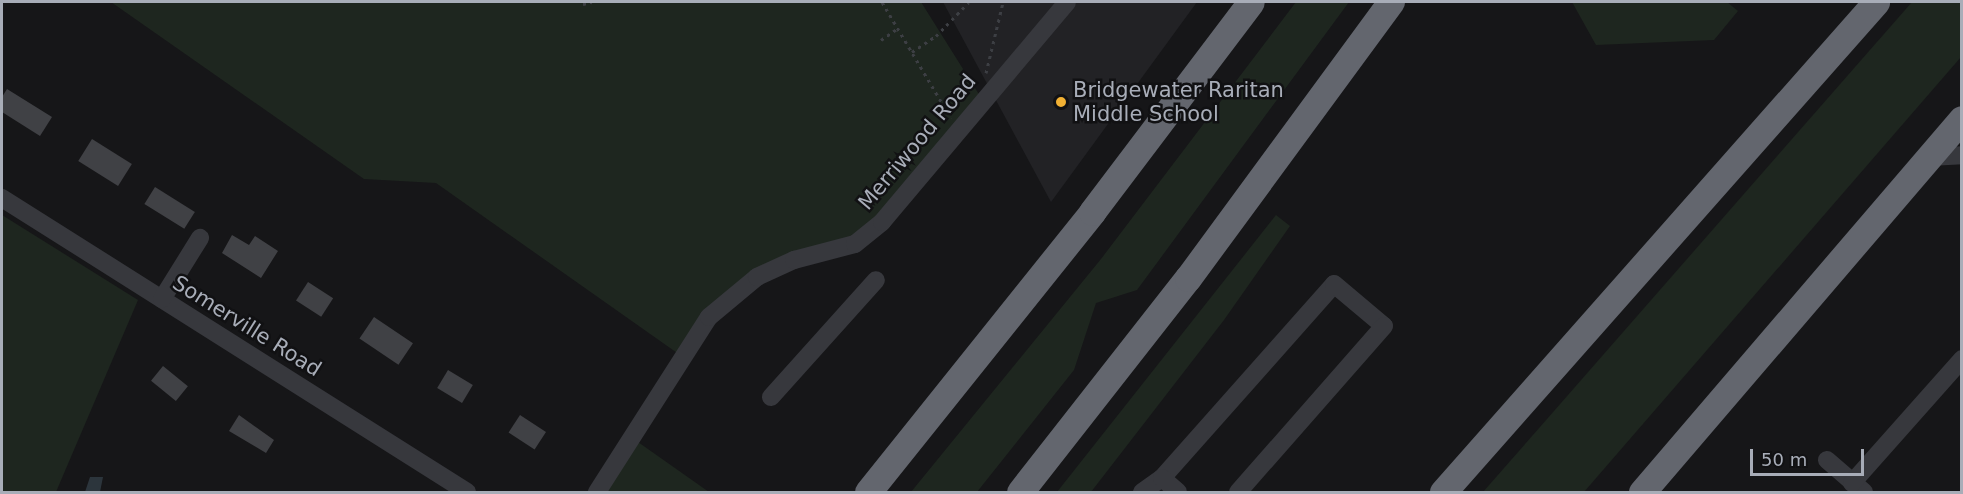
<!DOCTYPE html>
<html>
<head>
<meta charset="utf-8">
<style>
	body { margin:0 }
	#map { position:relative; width:1963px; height:494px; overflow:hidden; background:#161618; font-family:"DejaVu Sans",sans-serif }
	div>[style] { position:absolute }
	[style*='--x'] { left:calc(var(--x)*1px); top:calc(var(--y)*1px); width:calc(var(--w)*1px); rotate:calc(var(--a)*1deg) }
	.built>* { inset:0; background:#222225 }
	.green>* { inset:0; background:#1e261f }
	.water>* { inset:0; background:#2c353c }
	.building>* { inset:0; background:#404145; transform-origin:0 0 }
	.path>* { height:3px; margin-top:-1.5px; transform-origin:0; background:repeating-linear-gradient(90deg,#3d3f44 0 3px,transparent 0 7.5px) }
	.minor>* { height:18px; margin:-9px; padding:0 9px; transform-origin:9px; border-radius:9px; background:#37383d }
	.highway>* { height:27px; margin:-13.5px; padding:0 13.5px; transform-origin:13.5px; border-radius:13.5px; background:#63666e }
	.dots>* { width:16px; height:16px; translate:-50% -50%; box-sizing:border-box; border:3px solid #111113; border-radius:50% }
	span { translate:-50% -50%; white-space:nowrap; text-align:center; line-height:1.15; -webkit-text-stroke:5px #111113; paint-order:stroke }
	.poi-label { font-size:21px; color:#a8adb8 }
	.left { translate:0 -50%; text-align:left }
	.street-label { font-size:21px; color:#a8adb8 }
	.frame { position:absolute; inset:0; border:3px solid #a8adb8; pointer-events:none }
	.scale { position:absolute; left:1750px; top:449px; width:114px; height:27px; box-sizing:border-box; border:3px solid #a8adb8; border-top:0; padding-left:8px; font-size:18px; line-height:21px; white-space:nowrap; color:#a8adb8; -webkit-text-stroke:4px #111113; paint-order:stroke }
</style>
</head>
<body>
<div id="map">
	<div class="built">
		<i style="clip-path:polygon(943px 2px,1197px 2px,1051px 202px)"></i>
	</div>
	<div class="green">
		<i style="clip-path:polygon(111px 2px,921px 2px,985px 104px,867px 238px,738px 289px,680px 355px,436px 183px,364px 179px)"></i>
		<i style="clip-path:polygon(1296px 2px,1349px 2px,1137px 290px,1096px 303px,1074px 370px,977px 492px,911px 492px,1101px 259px)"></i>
		<i style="clip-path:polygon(1572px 2px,1727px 2px,1738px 11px,1714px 40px,1596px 45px)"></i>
		<i style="clip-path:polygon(1912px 2px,1961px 2px,1961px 57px,1584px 492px,1483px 492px)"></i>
		<i style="clip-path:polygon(2px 215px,138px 300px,56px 492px,2px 492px)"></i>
		<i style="clip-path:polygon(1276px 215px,1290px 226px,1224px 320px,1091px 492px,1057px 492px)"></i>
		<i style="clip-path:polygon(638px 442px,709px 492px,606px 492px)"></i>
	</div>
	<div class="water">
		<i style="clip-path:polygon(90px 477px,103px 477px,100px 492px,85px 492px)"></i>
	</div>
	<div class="building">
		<i style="clip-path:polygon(7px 89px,52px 117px,40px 136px,2px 112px,2px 97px)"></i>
		<i style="left:92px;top:139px;width:47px;height:26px;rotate:32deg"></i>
		<i style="left:155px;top:187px;width:47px;height:20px;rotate:32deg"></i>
		<i style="clip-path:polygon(232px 235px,249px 245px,255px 236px,278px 251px,261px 278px,222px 253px)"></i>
		<i style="left:308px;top:282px;width:30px;height:22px;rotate:33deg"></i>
		<i style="left:374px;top:317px;width:47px;height:26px;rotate:34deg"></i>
		<i style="left:163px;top:366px;width:32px;height:19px;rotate:39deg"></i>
		<i style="left:448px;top:370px;width:29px;height:21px;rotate:31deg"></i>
		<i style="clip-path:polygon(239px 415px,274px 440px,266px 453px,229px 431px)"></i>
		<i style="left:520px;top:415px;width:31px;height:21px;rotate:33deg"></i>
	</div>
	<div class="path">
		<i style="--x:882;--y:2;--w:135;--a:59.3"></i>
		<i style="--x:583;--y:4;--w:9;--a:-13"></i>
		<i style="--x:881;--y:40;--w:21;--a:-35"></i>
		<i style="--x:912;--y:52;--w:29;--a:-34"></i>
		<i style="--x:936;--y:36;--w:47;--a:-45.9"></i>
		<i style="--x:986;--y:73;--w:73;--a:-76.5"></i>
	</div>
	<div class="minor">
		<i style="--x:1929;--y:157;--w:33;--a:-3"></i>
		<i style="--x:2;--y:198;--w:550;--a:32.3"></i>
		<i style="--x:162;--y:299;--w:72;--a:-58.1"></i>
		<i style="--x:771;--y:397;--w:157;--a:-48.1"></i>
		<i style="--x:1827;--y:460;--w:49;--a:40.9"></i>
		<i style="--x:1162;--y:478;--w:259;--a:-48.4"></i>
		<i style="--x:1334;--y:284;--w:65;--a:40"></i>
		<i style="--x:1384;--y:326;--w:221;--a:131.3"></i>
		<i style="--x:1852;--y:483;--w:166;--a:-48.4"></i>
		<i style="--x:597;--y:492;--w:208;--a:-57.4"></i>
		<i style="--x:709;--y:317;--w:62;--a:-39.8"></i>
		<i style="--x:757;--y:277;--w:41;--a:-24.7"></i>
		<i style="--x:794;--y:260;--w:63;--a:-14.7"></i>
		<i style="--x:855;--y:244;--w:35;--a:-39"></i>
		<i style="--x:882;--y:222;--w:287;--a:-49.9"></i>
		<i style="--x:1142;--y:492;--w:24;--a:-35"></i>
		<i style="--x:1162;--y:478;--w:21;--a:41"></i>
	</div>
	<div class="highway">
		<i style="--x:868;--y:492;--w:359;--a:-51.3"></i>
		<i style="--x:1092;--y:212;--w:263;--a:-52.9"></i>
		<i style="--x:1020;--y:492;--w:272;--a:-51.9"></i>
		<i style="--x:1188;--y:278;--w:343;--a:-53.7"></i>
		<i style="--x:1443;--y:492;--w:654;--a:-48.53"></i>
		<i style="--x:1642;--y:492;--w:491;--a:-49.4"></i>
	</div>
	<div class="dots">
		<i style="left:1061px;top:102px;background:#f2b134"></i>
	</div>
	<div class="poi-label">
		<span class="left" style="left:1073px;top:102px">Bridgewater Raritan<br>Middle School</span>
	</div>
	<div class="street-label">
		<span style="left:917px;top:142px;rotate:-50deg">Merriwood Road</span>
		<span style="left:247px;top:326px;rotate:32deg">Somerville Road</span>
	</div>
	<div class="frame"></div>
	<div class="scale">50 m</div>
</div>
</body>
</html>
